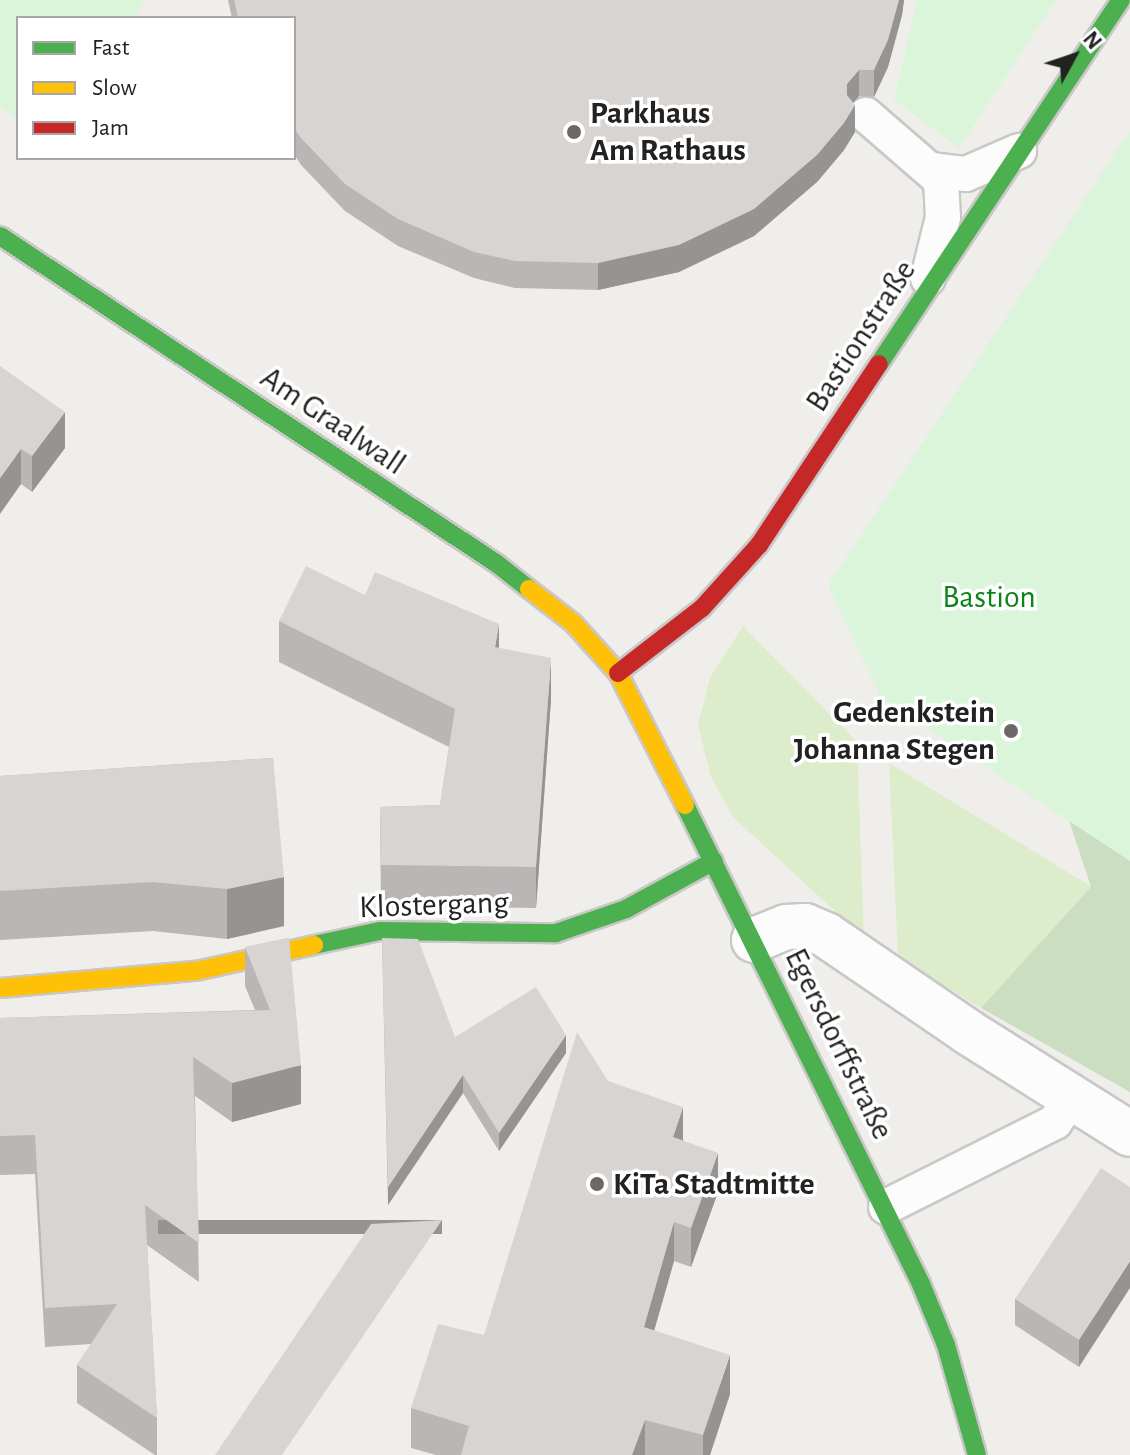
<!DOCTYPE html>
<html>
<head>
<meta charset="utf-8">
<style>
	body { margin:0 }
	#map { position:relative; width:1130px; height:1455px; overflow:hidden; background:#f0eeeb; font-family:"Alegreya Sans",sans-serif }
	div>[style] { position:absolute }
	[style*='--x'] { left:calc(var(--x)*1px); top:calc(var(--y)*1px); width:calc(var(--w)*1px); rotate:calc(var(--a)*1deg) }
	.grass>* { inset:0; background:#ddeccb }
	.forest>* { inset:0; background:#cbdec1 }
	.park>* { inset:0; background:#daf5da }
	.roads { filter:drop-shadow(2px 0 #c9c8c7) drop-shadow(-2px 0 #c9c8c7) drop-shadow(0 2px #c9c8c7) drop-shadow(0 -2px #c9c8c7) }
	.lane>* { height:34px; margin:-17px; padding:0 17px; transform-origin:17px; border-radius:17px; background:#fdfcfc }
	.street>* { height:44px; margin:-22px; padding:0 22px; transform-origin:22px; border-radius:22px; background:#fdfcfc }
	.fast>* { height:18px; margin:-9px; padding:0 9px; transform-origin:9px; border-radius:9px; background:#4caf50 }
	.slow>* { height:18px; margin:-9px; padding:0 9px; transform-origin:9px; border-radius:9px; background:#ffc107 }
	.jam>* { height:18px; margin:-9px; padding:0 9px; transform-origin:9px; border-radius:9px; background:#c62828 }
	.wall>* { inset:0; background:#b9b6b5 }
	.shaded-wall>* { inset:0; background:#969493; transform-origin:0 0 }
	.building>* { inset:0; background:#d7d4d2 }
	.dots>* { width:22px; height:22px; translate:-50% -50%; box-sizing:border-box; border:4px solid #fff; border-radius:50% }
	span { translate:-50% -50%; white-space:nowrap; text-align:center; line-height:1.15; -webkit-text-stroke:7px #fff; paint-order:stroke }
	.poi-label { font-size:32px; color:#222; font-weight:700 }
	.left { translate:0 -50%; text-align:left }
	.right { translate:-100% -50%; text-align:right }
	.street-label { font-size:32px; color:#222 }
	.park-label { font-size:32px; color:#0c8416 }
	.legend { position:absolute; left:16px; top:16px; width:280px; height:144px; box-sizing:border-box; background:#fff; border:2px solid #a7a7a7; margin:0; padding:10px 14px; list-style:none; font-size:24px; color:#222 }
	.legend li { display:flex; align-items:center; gap:16px; height:40px }
	.legend b { width:40px; border:2px solid #a7a7a7 }
	.north { position:absolute; left:1034px; top:16px; width:80px; height:80px; -webkit-text-stroke:6px #fff; paint-order:stroke; rotate:50deg; font-size:22px; font-weight:700; line-height:32px; text-align:center; color:#222 }
	.north::after { content:''; display:block; margin:auto; width:28px; height:36px; background:#222; clip-path:polygon(50% 0,100% 100%,50% 72%,0 100%) }
</style>
</head>
<body>
<div id="map">
	<div class="grass">
		<i style="clip-path:polygon(743px 626px,857px 742px,864px 938px,733px 817px,711px 777px,698px 725px,710px 678px)"></i>
		<i style="clip-path:polygon(889px 763px,1092px 887px,981px 1008px,898px 958px)"></i>
	</div>
	<div class="forest">
		<i style="clip-path:polygon(1130px 557px,1130px 1092px,981px 1008px,1091px 887px,1060px 793px)"></i>
	</div>
	<div class="park">
		<i style="clip-path:polygon(0 0,145px 0,135px 18px,18px 18px,18px 120px,0 107px)"></i>
		<i style="clip-path:polygon(917px 0,1056px 0,959px 148px,894px 100px)"></i>
		<i style="clip-path:polygon(1130px 130px,1130px 861px,881px 698px,828px 585px)"></i>
	</div>
	<div class="roads">
		<div class="lane">
			<i style="--x:866;--y:115;--w:99;--a:40.9"></i>
			<i style="--x:941;--y:180;--w:37;--a:87"></i>
			<i style="--x:943;--y:217;--w:63;--a:103.8"></i>
			<i style="--x:933;--y:170;--w:33;--a:7"></i>
			<i style="--x:966;--y:174;--w:58;--a:-23.5"></i>
			<i style="--x:886;--y:1207;--w:189;--a:-26.7"></i>
			<i style="--x:1055;--y:1122;--w:29;--a:-56"></i>
		</div>
		<div class="street">
			<i style="--x:754;--y:940;--w:35;--a:-22"></i>
			<i style="--x:786;--y:927;--w:19;--a:-3"></i>
			<i style="--x:805;--y:926;--w:23;--a:23"></i>
			<i style="--x:826;--y:935;--w:172;--a:34.3"></i>
			<i style="--x:968;--y:1032;--w:191;--a:32.2"></i>
		</div>
		<div class="fast">
			<i style="--x:0;--y:236;--w:594;--a:33.4"></i>
			<i style="--x:496;--y:563;--w:42;--a:38.2"></i>
			<i style="--x:879;--y:364;--w:437;--a:-56.4"></i>
			<i style="--x:685;--y:805;--w:534;--a:63.77"></i>
			<i style="--x:921;--y:1284;--w:66;--a:67.7"></i>
			<i style="--x:946;--y:1345;--w:114;--a:74.3"></i>
			<i style="--x:314;--y:945;--w:67;--a:-12"></i>
			<i style="--x:380;--y:931;--w:176;--a:0.7"></i>
			<i style="--x:556;--y:933;--w:74;--a:-18.9"></i>
			<i style="--x:626;--y:909;--w:100;--a:-28.6"></i>
		</div>
		<div class="slow">
			<i style="--x:529;--y:589;--w:56;--a:37.7"></i>
			<i style="--x:573;--y:623;--w:67;--a:48"></i>
			<i style="--x:618;--y:673;--w:148;--a:63.1"></i>
			<i style="--x:0;--y:988;--w:197;--a:-5"></i>
			<i style="--x:196;--y:971;--w:121;--a:-12.4"></i>
		</div>
		<div class="jam">
			<i style="--x:618;--y:673;--w:106;--a:-37.7"></i>
			<i style="--x:702;--y:608;--w:85;--a:-47.9"></i>
			<i style="--x:759;--y:545;--w:217;--a:-56.5"></i>
		</div>
	</div>
	<div class="wall">
		<i style="clip-path:polygon(228px 0,904px 0,902px 15px,888px 67px,874px 97px,859px 96px,853px 103px,855px 132px,844px 150px,817px 182px,754px 236px,679px 272px,598px 290px,515px 288px,474px 278px,398px 246px,345px 211px,301px 165px,294px 154px,294px 18px,232px 18px)"></i>
		<i style="clip-path:polygon(0 366px,65px 448px,32px 492px,21px 484px)"></i>
		<i style="clip-path:polygon(365px 595px,499px 648px,551px 699px,536px 908px,381px 906px,380px 807px,440px 805px,449px 747px,279px 662px,279px 621px)"></i>
		<i style="clip-path:polygon(273px 758px,284px 926px,227px 939px,153px 931px,0 940px,0 776px)"></i>
		<i style="clip-path:polygon(289px 938px,301px 1104px,232px 1122px,195px 1096px,199px 1282px,147px 1245px,157px 1418px,157px 1455px,155px 1455px,77px 1403px,77px 1365px,91px 1344px,45px 1347px,35px 1174px,0 1175px,0 1018px,255px 1010px,245px 986px,245px 947px)"></i>
		<i style="clip-path:polygon(382px 938px,455px 1037px,566px 1053px,499px 1151px,463px 1093px,388px 1205px)"></i>
		<i style="clip-path:polygon(608px 1081px,683px 1140px,718px 1192px,691px 1267px,674px 1261px,654px 1331px,730px 1394px,710px 1455px,436px 1455px,411px 1448px,411px 1408px,484px 1335px)"></i>
		<i style="clip-path:polygon(1130px 1187px,1079px 1367px,1015px 1325px,1015px 1299px)"></i>
	</div>
	<div class="shaded-wall">
		<i style="clip-path:polygon(899px 0,904px 0,902px 15px,888px 67px,874px 97px,874px 70px)"></i>
		<i style="clip-path:polygon(859px 70px,859px 96px,847px 110px,847px 84px)"></i>
		<i style="clip-path:polygon(855px 105px,855px 132px,844px 150px,817px 182px,754px 236px,679px 272px,598px 290px,598px 263px)"></i>
		<i style="clip-path:polygon(65px 412px,65px 448px,32px 492px,32px 456px)"></i>
		<i style="clip-path:polygon(21px 449px,21px 484px,0 514px,0 478px)"></i>
		<i style="clip-path:polygon(499px 624px,499px 665px,495px 647px)"></i>
		<i style="clip-path:polygon(551px 658px,551px 699px,536px 908px,536px 867px)"></i>
		<i style="clip-path:polygon(284px 877px,284px 926px,227px 939px,227px 889px)"></i>
		<i style="clip-path:polygon(566px 1035px,566px 1053px,499px 1151px,499px 1133px)"></i>
		<i style="clip-path:polygon(301px 1065px,301px 1104px,232px 1122px,232px 1083px)"></i>
		<i style="clip-path:polygon(463px 1075px,463px 1093px,388px 1205px,388px 1187px)"></i>
		<i style="clip-path:polygon(683px 1107px,683px 1146px,673px 1137px)"></i>
		<i style="clip-path:polygon(718px 1153px,718px 1192px,691px 1267px,691px 1228px)"></i>
		<i style="left:442px;top:1220px;width:14px;height:284px;rotate:90deg"></i>
		<i style="clip-path:polygon(674px 1222px,674px 1261px,644px 1366px,644px 1327px)"></i>
		<i style="clip-path:polygon(1130px 1261px,1130px 1288px,1079px 1367px,1079px 1340px)"></i>
		<i style="clip-path:polygon(730px 1355px,730px 1394px,710px 1455px,703px 1455px,703px 1435px)"></i>
		<i style="clip-path:polygon(645px 1420px,645px 1455px,632px 1455px)"></i>
	</div>
	<div class="building">
		<i style="clip-path:polygon(234px 0,899px 0,888px 40px,874px 70px,859px 70px,847px 84px,847px 95px,855px 105px,844px 123px,817px 155px,754px 209px,679px 245px,598px 263px,515px 261px,474px 252px,398px 219px,345px 184px,301px 138px,294px 128px,294px 18px,238px 18px)"></i>
		<i style="clip-path:polygon(0 366px,65px 412px,32px 456px,21px 449px,0 478px)"></i>
		<i style="clip-path:polygon(306px 566px,365px 595px,375px 572px,499px 624px,495px 647px,551px 658px,536px 867px,381px 865px,380px 807px,440px 805px,455px 709px,279px 621px)"></i>
		<i style="clip-path:polygon(273px 758px,284px 877px,227px 889px,153px 882px,0 891px,0 776px)"></i>
		<i style="clip-path:polygon(289px 938px,301px 1065px,232px 1083px,193px 1057px,199px 1243px,145px 1205px,157px 1418px,77px 1365px,117px 1304px,45px 1308px,35px 1135px,0 1136px,0 1018px,270px 1010px,245px 947px)"></i>
		<i style="clip-path:polygon(382px 938px,418px 939px,455px 1037px,536px 987px,566px 1035px,499px 1133px,463px 1075px,388px 1187px)"></i>
		<i style="clip-path:polygon(577px 1032px,608px 1081px,683px 1107px,673px 1137px,718px 1153px,691px 1228px,674px 1222px,644px 1327px,730px 1355px,703px 1435px,645px 1420px,632px 1455px,461px 1455px,469px 1426px,411px 1408px,438px 1324px,484px 1335px)"></i>
		<i style="clip-path:polygon(1101px 1168px,1130px 1187px,1130px 1261px,1079px 1340px,1015px 1299px)"></i>
		<i style="clip-path:polygon(442px 1220px,282px 1455px,215px 1455px,371px 1224px)"></i>
	</div>
	<div class="dots">
		<i style="left:574px;top:132px;background:#6a6968"></i>
		<i style="left:1011px;top:731px;background:#6a6968"></i>
		<i style="left:597px;top:1184px;background:#6a6968"></i>
	</div>
	<div class="poi-label">
		<span class="left" style="left:590px;top:132px">Parkhaus<br>Am Rathaus</span>
		<span class="right" style="left:995px;top:731px">Gedenkstein<br>Johanna Stegen</span>
		<span class="left" style="left:613px;top:1184px">KiTa Stadtmitte</span>
	</div>
	<div class="street-label">
		<span style="left:861px;top:336px;rotate:-57deg">Bastionstraße</span>
		<span style="left:333px;top:421px;rotate:34deg">Am Graalwall</span>
		<span style="left:434px;top:905px;rotate:-2deg">Klostergang</span>
		<span style="left:839px;top:1044px;rotate:64deg">Egersdorffstraße</span>
	</div>
	<div class="park-label">
		<span style="left:989px;top:597px">Bastion</span>
	</div>
	<ul class="legend">
	<li><b style="height:10px;background:#4caf50"></b>Fast</li>
	<li><b style="height:10px;background:#ffc107"></b>Slow</li>
	<li><b style="height:10px;background:#c62828"></b>Jam</li>
	</ul>
	<div class="north">N</div>
</div>
</body>
</html>
